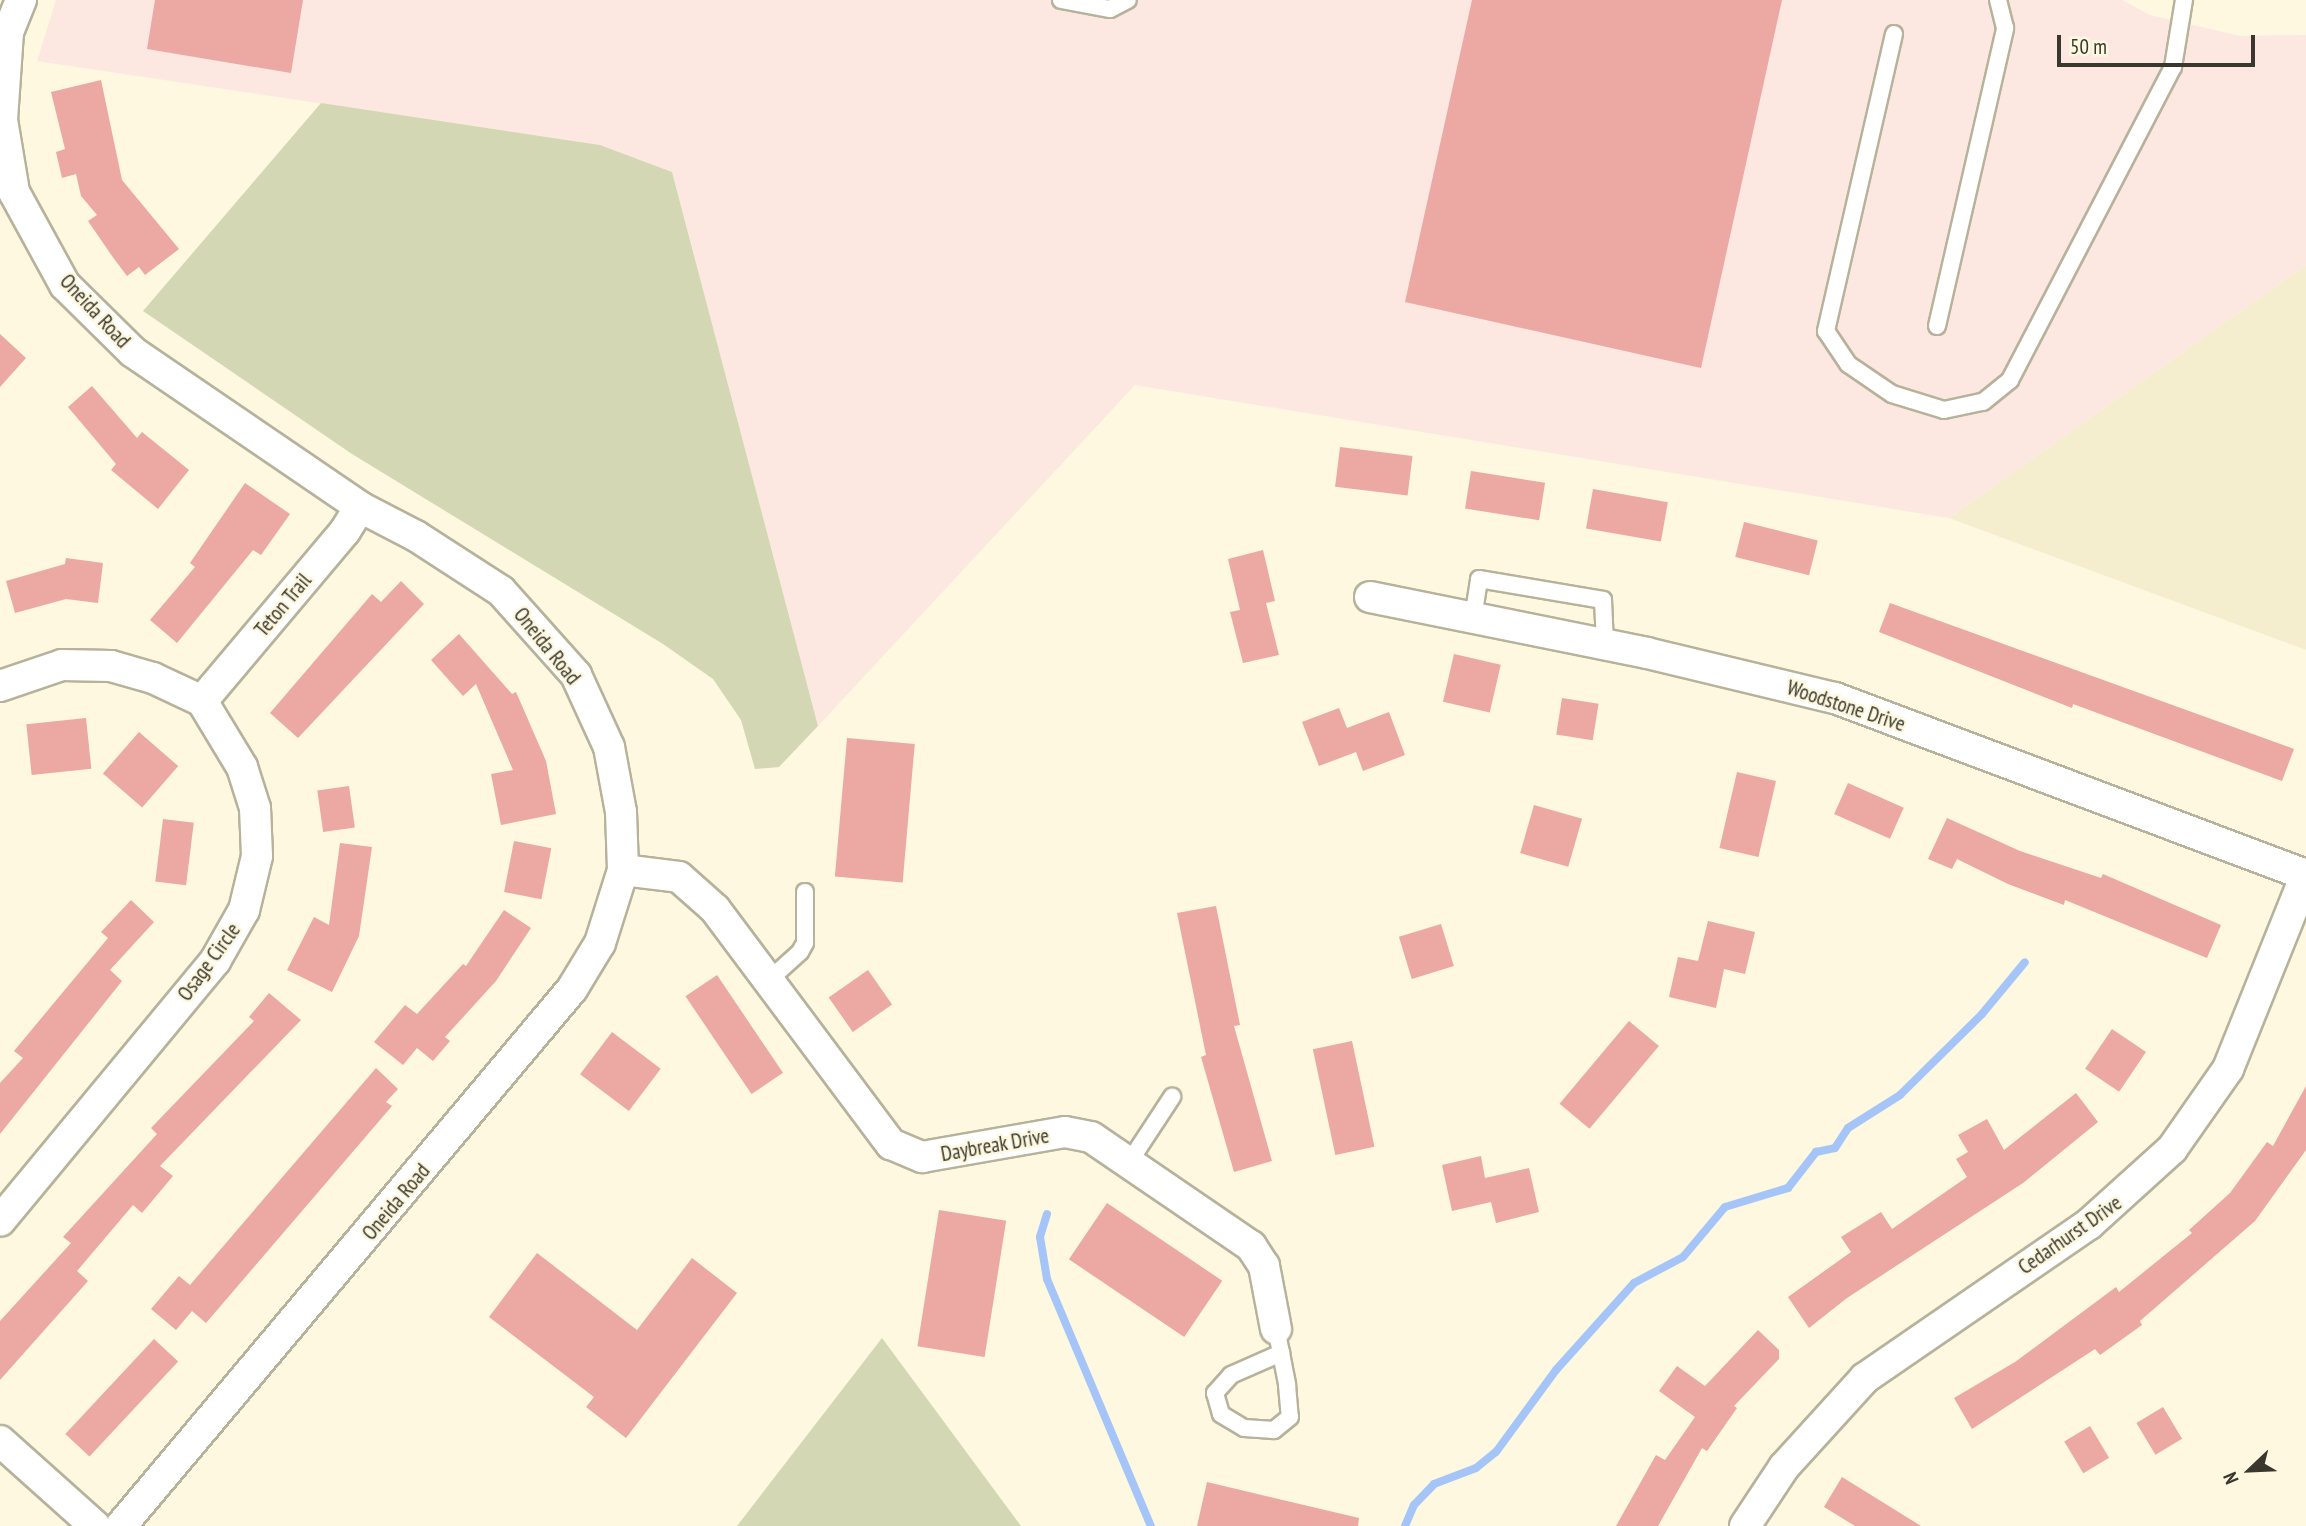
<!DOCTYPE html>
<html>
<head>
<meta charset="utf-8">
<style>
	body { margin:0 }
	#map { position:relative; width:2306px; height:1526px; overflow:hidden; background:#fdf8df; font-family:"PT Sans Narrow",sans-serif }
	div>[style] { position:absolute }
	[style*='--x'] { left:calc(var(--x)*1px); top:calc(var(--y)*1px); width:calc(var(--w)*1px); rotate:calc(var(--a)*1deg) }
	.built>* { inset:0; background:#f5eece }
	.industrial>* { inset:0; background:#fce8e1 }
	.green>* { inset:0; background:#d3d7b3 }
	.stream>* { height:8px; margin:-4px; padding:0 4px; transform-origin:4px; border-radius:4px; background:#a5c5f9 }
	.building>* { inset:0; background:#eca8a3; transform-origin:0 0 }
	.roads { filter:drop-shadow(2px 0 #b7b29b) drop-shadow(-2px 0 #b7b29b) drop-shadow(0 2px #b7b29b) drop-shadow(0 -2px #b7b29b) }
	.service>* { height:16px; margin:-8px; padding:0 8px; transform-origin:8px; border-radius:8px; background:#fff }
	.minor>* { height:30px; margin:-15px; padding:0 15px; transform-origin:15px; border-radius:15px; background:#fff }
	span { translate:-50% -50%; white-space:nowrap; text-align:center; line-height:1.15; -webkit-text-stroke:5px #fdf8df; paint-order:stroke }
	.street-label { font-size:21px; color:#3a382e }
	.north { position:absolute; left:2215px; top:1435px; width:70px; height:70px; -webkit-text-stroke:5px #fdf8df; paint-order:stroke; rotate:247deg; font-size:19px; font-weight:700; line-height:28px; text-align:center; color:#3a382e }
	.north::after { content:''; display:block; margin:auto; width:24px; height:32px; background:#3a382e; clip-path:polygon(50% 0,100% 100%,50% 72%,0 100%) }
	.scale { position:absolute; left:2057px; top:35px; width:198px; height:32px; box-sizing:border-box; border:4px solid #3a382e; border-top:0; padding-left:9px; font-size:21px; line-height:24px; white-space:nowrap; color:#3a382e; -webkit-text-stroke:5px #fdf8df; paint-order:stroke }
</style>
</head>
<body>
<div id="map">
	<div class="built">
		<i style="clip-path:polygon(2306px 265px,2306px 650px,1949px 518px)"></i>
	</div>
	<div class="industrial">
		<i style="clip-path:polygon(56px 0,2122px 0,2150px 15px,2240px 36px,2306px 35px,2306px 265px,1949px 518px,1135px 385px,818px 726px,672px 172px,600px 145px,37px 61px)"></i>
	</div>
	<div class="green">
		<i style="clip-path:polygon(321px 103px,600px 145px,672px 172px,818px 726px,779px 767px,755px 769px,741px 720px,713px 679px,663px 644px,352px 454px,143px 311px)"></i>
		<i style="clip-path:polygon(882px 1338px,1021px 1526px,737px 1526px)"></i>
	</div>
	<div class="stream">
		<i style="--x:1047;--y:1214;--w:24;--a:107"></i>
		<i style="--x:1040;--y:1237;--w:43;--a:80.5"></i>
		<i style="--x:1047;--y:1279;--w:268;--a:67.2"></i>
		<i style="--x:1405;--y:1526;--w:23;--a:-67"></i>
		<i style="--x:1414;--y:1505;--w:29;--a:-46"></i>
		<i style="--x:1434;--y:1484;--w:45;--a:-20.9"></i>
		<i style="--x:1476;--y:1468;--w:26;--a:-39"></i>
		<i style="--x:1496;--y:1452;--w:102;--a:-53.8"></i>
		<i style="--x:1556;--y:1370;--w:117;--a:-48.1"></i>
		<i style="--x:1634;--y:1283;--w:55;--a:-28"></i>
		<i style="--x:1683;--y:1257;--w:65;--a:-50"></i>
		<i style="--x:1725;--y:1207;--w:66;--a:-16.8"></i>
		<i style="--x:1788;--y:1188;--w:46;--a:-52.1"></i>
		<i style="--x:1816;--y:1152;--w:19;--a:-12"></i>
		<i style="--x:1835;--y:1148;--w:24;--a:-57"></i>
		<i style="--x:1848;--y:1128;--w:62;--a:-32.4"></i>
		<i style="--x:1900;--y:1095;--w:115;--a:-44.6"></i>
		<i style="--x:1982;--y:1014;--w:67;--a:-50.4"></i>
	</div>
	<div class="building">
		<i style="clip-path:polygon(155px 0,303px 0,291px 73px,147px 49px)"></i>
		<i style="clip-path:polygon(1472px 0,1782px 0,1701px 368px,1405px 302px)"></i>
		<i style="clip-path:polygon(101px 80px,122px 180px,179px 249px,145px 275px,139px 267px,127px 276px,112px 256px,88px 221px,97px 215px,81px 196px,76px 174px,62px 178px,56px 152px,65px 149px,51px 92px)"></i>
		<i style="clip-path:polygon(0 334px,26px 358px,0 387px)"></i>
		<i style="clip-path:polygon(92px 386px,137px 438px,142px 432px,189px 470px,158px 509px,111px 470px,116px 464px,68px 407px)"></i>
		<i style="left:1340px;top:447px;width:73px;height:40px;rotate:7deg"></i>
		<i style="left:1471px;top:471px;width:75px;height:38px;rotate:9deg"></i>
		<i style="clip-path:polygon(245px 483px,290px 514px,261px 555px,253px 550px,177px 643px,150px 620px,195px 567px,190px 563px)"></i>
		<i style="left:1593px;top:489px;width:76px;height:40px;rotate:10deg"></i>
		<i style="left:1744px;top:522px;width:76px;height:36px;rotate:14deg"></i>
		<i style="clip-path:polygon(1263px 550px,1275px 601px,1266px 603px,1279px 655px,1243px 663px,1230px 612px,1240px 610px,1228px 559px)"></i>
		<i style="clip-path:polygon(66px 558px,103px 563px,98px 603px,66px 599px,15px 613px,6px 581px,65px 564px)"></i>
		<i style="clip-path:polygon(401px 581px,424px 604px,298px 738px,270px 713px,372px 594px,381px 602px)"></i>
		<i style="clip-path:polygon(1890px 603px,2294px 749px,2282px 781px,2073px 704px,2072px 708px,1879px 632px)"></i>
		<i style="clip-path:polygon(459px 634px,512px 694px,516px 692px,546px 761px,556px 814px,501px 825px,491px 774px,513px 770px,476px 684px,463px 696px,431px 660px)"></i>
		<i style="left:1454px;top:654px;width:48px;height:49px;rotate:13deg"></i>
		<i style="left:1562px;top:698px;width:37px;height:37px;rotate:9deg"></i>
		<i style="clip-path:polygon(1339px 708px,1347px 728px,1389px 712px,1405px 755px,1363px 771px,1356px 752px,1319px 766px,1302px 722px)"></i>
		<i style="left:86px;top:718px;width:51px;height:60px;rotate:84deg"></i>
		<i style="left:139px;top:732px;width:52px;height:55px;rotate:41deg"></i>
		<i style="left:847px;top:738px;width:68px;height:139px;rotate:5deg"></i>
		<i style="left:1737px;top:772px;width:40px;height:78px;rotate:13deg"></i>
		<i style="left:1848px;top:783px;width:61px;height:34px;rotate:24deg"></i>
		<i style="left:349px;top:786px;width:42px;height:32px;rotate:82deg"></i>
		<i style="left:1534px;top:805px;width:50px;height:50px;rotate:16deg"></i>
		<i style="clip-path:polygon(1947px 818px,2020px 851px,2101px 878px,2103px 874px,2221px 925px,2207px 958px,2065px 900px,2064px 905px,2008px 884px,1957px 859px,1952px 869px,1928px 859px)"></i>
		<i style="left:163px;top:819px;width:31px;height:63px;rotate:7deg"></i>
		<i style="left:514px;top:841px;width:38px;height:52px;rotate:11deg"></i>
		<i style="clip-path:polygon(340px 843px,372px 847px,359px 936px,332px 992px,287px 970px,314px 917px,329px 925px)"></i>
		<i style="clip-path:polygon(131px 900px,154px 922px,110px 970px,122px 981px,0 1134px,0 1083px,23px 1058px,14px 1051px,108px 938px,101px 932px)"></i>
		<i style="clip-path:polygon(1216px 906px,1240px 1025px,1234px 1026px,1272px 1161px,1234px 1172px,1201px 1057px,1206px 1055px,1177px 913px)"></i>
		<i style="clip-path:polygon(504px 910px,531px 928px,496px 981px,445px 1037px,450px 1041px,433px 1061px,417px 1048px,403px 1065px,374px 1042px,405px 1005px,417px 1014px,463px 964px,466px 966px)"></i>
		<i style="clip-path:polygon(1708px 921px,1755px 932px,1745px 974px,1724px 969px,1716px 1008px,1669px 997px,1678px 957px,1698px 961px)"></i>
		<i style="left:1441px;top:924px;width:44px;height:44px;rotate:73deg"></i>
		<i style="left:868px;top:970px;width:42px;height:48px;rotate:55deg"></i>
		<i style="left:717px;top:975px;width:118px;height:38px;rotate:56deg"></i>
		<i style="clip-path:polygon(269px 993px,301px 1020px,160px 1166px,173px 1176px,142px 1213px,133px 1205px,77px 1271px,88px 1281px,0 1380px,0 1321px,71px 1243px,63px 1237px,157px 1134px,151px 1128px,254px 1021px,249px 1017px)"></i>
		<i style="left:1629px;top:1021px;width:39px;height:108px;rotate:40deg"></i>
		<i style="left:2112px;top:1029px;width:41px;height:48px;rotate:34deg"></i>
		<i style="left:612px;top:1032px;width:61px;height:53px;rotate:37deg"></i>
		<i style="left:1352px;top:1041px;width:108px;height:40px;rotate:78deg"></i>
		<i style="clip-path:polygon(376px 1068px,398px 1089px,386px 1102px,392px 1106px,206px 1323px,192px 1311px,176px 1330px,151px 1309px,179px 1276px,190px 1285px)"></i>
		<i style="clip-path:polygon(2306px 1086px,2306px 1150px,2255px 1221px,2140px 1321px,2142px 1325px,2100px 1355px,2095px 1349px,1972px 1429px,1954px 1398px,2015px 1362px,2116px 1287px,2119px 1292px,2192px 1233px,2189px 1230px,2230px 1193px,2267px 1142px,2273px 1146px)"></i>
		<i style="clip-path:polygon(2076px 1093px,2098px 1122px,2023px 1183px,1847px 1298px,1809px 1328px,1788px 1297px,1851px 1252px,1841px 1237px,1881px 1212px,1892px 1229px,1967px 1177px,1956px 1159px,1968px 1152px,1958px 1135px,1987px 1119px,2004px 1150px)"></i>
		<i style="clip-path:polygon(1481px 1156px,1485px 1178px,1529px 1168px,1539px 1212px,1496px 1223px,1491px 1202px,1452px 1211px,1442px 1165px)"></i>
		<i style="left:1107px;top:1203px;width:139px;height:68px;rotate:34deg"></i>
		<i style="left:939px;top:1210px;width:68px;height:138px;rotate:9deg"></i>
		<i style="clip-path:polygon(537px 1253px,637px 1330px,692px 1258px,737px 1293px,626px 1438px,586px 1407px,594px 1397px,489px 1317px)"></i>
		<i style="clip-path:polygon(1758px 1330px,1779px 1350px,1779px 1359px,1734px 1406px,1737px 1408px,1707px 1451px,1702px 1448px,1658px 1526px,1616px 1526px,1656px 1455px,1665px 1460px,1695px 1417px,1659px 1391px,1677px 1366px,1705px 1386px)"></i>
		<i style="left:154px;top:1339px;width:33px;height:130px;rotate:43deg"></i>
		<i style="left:2163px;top:1407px;width:37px;height:31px;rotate:59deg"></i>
		<i style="left:2090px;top:1426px;width:37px;height:30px;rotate:59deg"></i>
		<i style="clip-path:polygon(1842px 1477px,1921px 1526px,1855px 1526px,1824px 1507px)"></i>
		<i style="clip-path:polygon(1207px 1482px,1359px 1518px,1358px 1526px,1197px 1526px)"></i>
	</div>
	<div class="roads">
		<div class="service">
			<i style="--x:1061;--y:0;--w:50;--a:10.4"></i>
			<i style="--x:1110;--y:9;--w:20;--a:-27"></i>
			<i style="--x:1894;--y:34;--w:305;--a:102.9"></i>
			<i style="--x:1826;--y:331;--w:40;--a:56"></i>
			<i style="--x:1848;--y:364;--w:53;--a:34.3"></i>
			<i style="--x:1892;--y:394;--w:54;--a:17.1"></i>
			<i style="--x:1944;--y:410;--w:40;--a:-12"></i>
			<i style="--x:1983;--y:402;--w:35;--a:-39"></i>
			<i style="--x:2010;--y:380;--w:353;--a:-62.5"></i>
			<i style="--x:2173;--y:67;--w:68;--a:-80.7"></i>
			<i style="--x:1937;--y:326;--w:306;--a:-77.1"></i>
			<i style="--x:2005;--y:28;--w:29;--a:-104"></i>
			<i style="--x:1473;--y:618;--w:39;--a:-81"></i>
			<i style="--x:1479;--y:579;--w:126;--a:9.6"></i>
			<i style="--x:1603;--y:600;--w:44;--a:87.4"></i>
			<i style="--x:769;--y:980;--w:42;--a:-42.1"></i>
			<i style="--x:800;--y:952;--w:10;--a:-61"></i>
			<i style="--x:805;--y:943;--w:51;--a:-90"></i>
			<i style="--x:1130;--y:1161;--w:77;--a:-56.7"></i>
			<i style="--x:1276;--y:1329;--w:25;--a:78"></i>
			<i style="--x:1281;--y:1353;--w:33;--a:79"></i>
			<i style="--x:1287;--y:1385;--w:32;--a:85"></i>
			<i style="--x:1290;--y:1417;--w:21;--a:141"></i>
			<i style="--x:1274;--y:1430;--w:30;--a:-176"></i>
			<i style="--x:1244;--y:1428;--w:27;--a:-149"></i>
			<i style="--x:1221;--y:1414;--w:22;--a:-106"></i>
			<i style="--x:1215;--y:1393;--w:24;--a:-48"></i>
			<i style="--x:1231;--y:1375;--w:55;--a:-23.7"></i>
		</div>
		<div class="minor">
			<i style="--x:21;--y:0;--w:35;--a:112"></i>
			<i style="--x:8;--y:32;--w:88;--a:93.9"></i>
			<i style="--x:2;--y:120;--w:73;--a:80.5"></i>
			<i style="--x:14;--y:192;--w:106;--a:61.3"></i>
			<i style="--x:65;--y:285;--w:95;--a:44.6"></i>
			<i style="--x:133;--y:352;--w:275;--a:34.3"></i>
			<i style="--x:360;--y:507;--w:63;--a:27.4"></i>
			<i style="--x:416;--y:536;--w:101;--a:32.9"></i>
			<i style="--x:501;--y:591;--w:113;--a:48.2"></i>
			<i style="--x:576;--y:675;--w:79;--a:65.4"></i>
			<i style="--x:609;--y:747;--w:66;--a:79.5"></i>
			<i style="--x:621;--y:812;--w:58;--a:88"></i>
			<i style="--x:623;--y:870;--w:77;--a:107.5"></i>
			<i style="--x:600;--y:943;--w:54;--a:121.3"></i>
			<i style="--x:572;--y:989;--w:701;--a:130.03"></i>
			<i style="--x:1370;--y:597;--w:283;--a:11.4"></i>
			<i style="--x:1647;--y:653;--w:193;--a:13.5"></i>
			<i style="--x:1835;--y:698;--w:503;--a:20.6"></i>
			<i style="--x:0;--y:686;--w:65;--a:-18.7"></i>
			<i style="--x:62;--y:665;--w:49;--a:1.2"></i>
			<i style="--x:111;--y:666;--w:44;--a:15.9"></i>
			<i style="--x:153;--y:678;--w:54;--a:25.1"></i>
			<i style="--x:202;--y:701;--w:77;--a:58.8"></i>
			<i style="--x:242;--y:767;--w:43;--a:72.4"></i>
			<i style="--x:255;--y:808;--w:48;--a:87.6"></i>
			<i style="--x:257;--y:856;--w:56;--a:103.5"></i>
			<i style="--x:244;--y:910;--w:59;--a:119.6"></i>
			<i style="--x:215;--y:961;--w:337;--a:129.6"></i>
			<i style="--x:202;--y:701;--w:222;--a:-49.9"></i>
			<i style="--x:345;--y:531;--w:28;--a:-58"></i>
			<i style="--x:623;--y:870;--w:56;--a:7.1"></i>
			<i style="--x:679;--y:877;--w:48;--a:41.6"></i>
			<i style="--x:715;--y:909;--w:294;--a:53.2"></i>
			<i style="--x:891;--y:1144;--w:34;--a:23"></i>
			<i style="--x:922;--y:1157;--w:145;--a:-9.9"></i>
			<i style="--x:1065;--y:1132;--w:26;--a:11"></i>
			<i style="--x:1091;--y:1137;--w:194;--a:34.3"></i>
			<i style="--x:1251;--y:1246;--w:24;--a:57"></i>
			<i style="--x:1264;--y:1266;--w:64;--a:79.2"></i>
			<i style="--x:0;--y:1441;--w:127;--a:41.8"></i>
			<i style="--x:1745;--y:1526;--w:71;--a:-56.5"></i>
			<i style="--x:1784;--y:1467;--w:120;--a:-47.7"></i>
			<i style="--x:1865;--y:1378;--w:272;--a:-34.5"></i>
			<i style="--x:2089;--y:1224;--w:112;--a:-42.1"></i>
			<i style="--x:2172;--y:1149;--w:98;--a:-55"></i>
			<i style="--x:2228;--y:1069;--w:209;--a:-68.1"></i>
		</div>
	</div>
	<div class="street-label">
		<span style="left:95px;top:311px;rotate:47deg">Oneida Road</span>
		<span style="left:283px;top:605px;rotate:-50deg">Teton Trail</span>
		<span style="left:547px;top:646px;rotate:51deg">Oneida Road</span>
		<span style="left:1846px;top:706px;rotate:18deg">Woodstone Drive</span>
		<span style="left:209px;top:962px;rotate:-54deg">Osage Circle</span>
		<span style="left:995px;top:1145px;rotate:-10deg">Daybreak Drive</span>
		<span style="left:396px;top:1202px;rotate:-50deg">Oneida Road</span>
		<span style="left:2070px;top:1235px;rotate:-35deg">Cedarhurst Drive</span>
	</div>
	<div class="north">N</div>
	<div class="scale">50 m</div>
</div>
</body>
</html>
